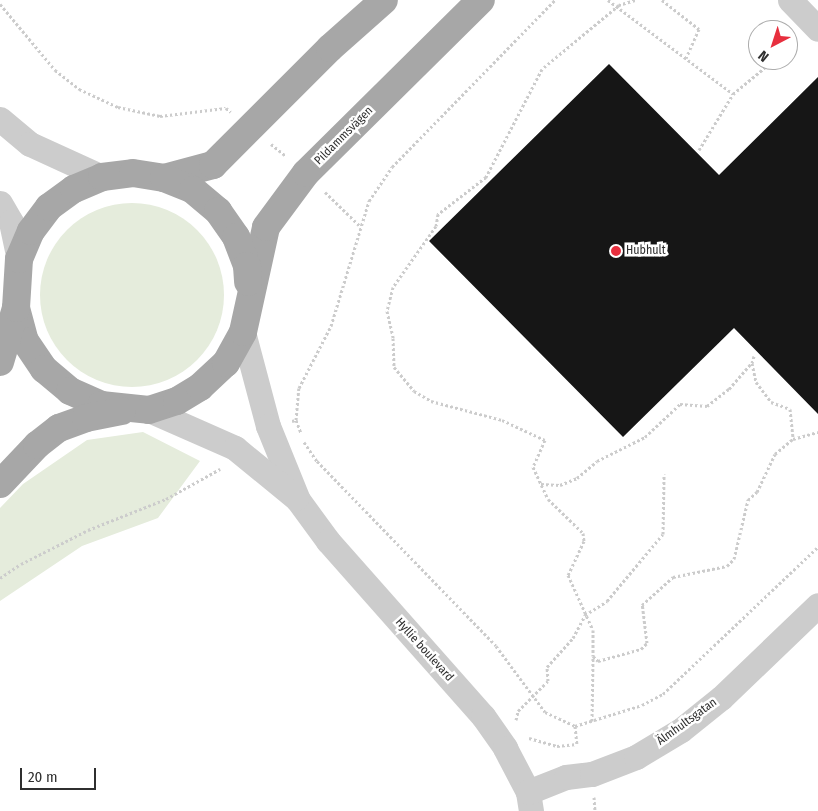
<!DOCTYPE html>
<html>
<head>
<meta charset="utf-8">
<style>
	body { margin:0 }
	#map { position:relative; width:818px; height:811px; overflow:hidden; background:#fff; font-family:"Fira Sans Condensed",sans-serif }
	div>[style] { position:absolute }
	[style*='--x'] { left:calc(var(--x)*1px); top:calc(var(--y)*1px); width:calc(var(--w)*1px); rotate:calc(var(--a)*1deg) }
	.green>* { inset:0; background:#e5ecdc }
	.round { border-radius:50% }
	.building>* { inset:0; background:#161616 }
	.path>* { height:3px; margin-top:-1.5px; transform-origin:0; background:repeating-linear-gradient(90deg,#ccc 0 2.5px,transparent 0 5px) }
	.minor>* { height:25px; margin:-12.5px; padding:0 12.5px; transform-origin:12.5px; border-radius:12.5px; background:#ccc }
	.major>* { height:28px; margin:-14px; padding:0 14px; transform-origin:14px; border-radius:14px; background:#a7a7a7 }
	.dots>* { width:14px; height:14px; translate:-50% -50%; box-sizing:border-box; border:2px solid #fff; border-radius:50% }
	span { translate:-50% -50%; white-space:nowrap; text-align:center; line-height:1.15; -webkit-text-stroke:5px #fff; paint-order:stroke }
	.street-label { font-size:12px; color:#2f2f2f }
	.poi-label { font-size:12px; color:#2f2f2f }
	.left { translate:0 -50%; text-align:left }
	.north { position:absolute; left:748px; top:20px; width:50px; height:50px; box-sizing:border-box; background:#fff; border:1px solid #acacac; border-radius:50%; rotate:220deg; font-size:14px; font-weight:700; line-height:20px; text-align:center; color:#2f2f2f }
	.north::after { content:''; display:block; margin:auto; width:18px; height:22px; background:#e72f3e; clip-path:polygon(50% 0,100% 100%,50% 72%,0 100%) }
	.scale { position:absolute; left:20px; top:768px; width:76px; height:22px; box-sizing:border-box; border:2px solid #2f2f2f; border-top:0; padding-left:6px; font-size:15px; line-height:18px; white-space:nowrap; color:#2f2f2f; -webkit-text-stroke:4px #fff; paint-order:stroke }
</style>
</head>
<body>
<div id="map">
	<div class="green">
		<i class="round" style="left:40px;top:203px;width:184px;height:184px"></i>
		<i style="clip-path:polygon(143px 432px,200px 461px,158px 518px,82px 546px,0 601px,0 508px,23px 484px,87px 440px)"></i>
	</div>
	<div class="building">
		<i style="clip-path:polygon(609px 64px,719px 175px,818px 77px,818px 414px,734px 328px,623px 437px,429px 241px)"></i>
	</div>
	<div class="path">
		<i style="--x:608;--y:0;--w:156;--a:36.9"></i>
		<i style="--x:635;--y:0;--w:17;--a:163"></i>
		<i style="--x:619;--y:5;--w:100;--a:140.3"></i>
		<i style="--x:542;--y:69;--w:122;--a:117.4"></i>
		<i style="--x:486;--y:177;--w:61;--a:142.4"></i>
		<i style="--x:438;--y:214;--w:12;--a:99"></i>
		<i style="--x:436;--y:226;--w:75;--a:125.2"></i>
		<i style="--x:393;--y:287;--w:25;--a:104"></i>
		<i style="--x:387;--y:311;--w:28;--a:77"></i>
		<i style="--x:393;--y:338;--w:29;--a:88"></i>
		<i style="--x:394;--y:367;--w:31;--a:50"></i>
		<i style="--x:414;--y:391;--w:20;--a:30"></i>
		<i style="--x:431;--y:401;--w:73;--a:15"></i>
		<i style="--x:502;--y:420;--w:47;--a:24.9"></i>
		<i style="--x:545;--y:440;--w:30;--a:114"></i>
		<i style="--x:533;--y:467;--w:35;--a:65"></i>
		<i style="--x:548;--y:499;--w:49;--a:44.2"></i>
		<i style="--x:583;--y:533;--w:8;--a:83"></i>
		<i style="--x:584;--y:541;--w:38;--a:115"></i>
		<i style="--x:568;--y:575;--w:60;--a:65.6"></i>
		<i style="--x:593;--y:630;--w:26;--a:90"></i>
		<i style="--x:593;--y:656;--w:7;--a:45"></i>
		<i style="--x:598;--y:661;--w:45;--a:-15.6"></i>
		<i style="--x:641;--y:649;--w:8;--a:-45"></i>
		<i style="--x:647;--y:643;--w:38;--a:-97"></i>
		<i style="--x:642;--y:605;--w:42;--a:-42.1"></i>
		<i style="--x:673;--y:577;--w:55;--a:-11.5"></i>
		<i style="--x:727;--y:566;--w:10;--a:-45"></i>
		<i style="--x:734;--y:559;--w:61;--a:-76.7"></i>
		<i style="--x:748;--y:500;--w:12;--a:-42"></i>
		<i style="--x:757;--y:492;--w:42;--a:-64.7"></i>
		<i style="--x:775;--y:454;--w:23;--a:-40"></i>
		<i style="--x:793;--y:439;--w:26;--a:-16"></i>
		<i style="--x:662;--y:0;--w:47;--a:38.1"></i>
		<i style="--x:699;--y:29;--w:32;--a:114"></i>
		<i style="--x:0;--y:4;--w:86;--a:50.2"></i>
		<i style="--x:55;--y:70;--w:31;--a:38"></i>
		<i style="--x:79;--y:89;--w:43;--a:24.8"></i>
		<i style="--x:118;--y:107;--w:43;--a:12.1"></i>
		<i style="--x:160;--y:116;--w:66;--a:-6.9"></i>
		<i style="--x:226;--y:108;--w:6;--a:39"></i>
		<i style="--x:788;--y:47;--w:9;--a:-32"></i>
		<i style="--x:271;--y:144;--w:19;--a:39"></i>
		<i style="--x:699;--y:150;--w:66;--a:-58.7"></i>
		<i style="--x:733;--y:94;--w:53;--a:-39.7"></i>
		<i style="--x:325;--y:192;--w:50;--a:44.2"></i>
		<i style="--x:754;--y:356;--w:7;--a:106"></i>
		<i style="--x:752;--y:363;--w:19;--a:78"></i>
		<i style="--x:756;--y:382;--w:25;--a:53"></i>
		<i style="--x:771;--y:402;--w:20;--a:20"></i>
		<i style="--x:790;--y:409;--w:30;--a:84"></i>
		<i style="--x:296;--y:420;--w:14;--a:69"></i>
		<i style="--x:292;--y:421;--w:4;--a:-14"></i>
		<i style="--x:296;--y:420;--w:32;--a:-85"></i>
		<i style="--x:299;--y:388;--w:70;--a:-62.7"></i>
		<i style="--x:331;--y:326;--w:131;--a:-73.1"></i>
		<i style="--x:369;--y:201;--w:41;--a:-55.9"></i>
		<i style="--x:392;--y:167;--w:233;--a:-45.7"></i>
		<i style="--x:304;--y:442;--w:23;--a:56"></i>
		<i style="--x:317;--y:461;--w:257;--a:45.9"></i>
		<i style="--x:496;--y:646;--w:82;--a:53.4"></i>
		<i style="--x:545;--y:712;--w:33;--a:25"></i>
		<i style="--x:575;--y:726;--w:70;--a:-17.4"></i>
		<i style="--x:642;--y:705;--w:24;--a:-28"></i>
		<i style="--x:663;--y:694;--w:214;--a:-43.5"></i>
		<i style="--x:541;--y:484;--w:19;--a:3"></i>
		<i style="--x:560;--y:485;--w:18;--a:-22"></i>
		<i style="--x:577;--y:478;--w:26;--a:-40"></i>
		<i style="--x:597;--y:461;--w:54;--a:-26.6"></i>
		<i style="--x:645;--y:437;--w:48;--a:-43.3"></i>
		<i style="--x:680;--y:404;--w:27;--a:4"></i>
		<i style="--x:707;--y:406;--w:28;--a:-38"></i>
		<i style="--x:729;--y:389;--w:35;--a:-49"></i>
		<i style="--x:0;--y:578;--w:25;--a:-34"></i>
		<i style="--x:21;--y:564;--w:75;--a:-26.9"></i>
		<i style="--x:88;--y:530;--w:84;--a:-21.7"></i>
		<i style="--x:166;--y:499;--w:62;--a:-29.1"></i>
		<i style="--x:516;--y:720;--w:9;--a:-77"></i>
		<i style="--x:518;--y:711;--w:42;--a:-45"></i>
		<i style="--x:548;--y:681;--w:14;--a:-94"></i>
		<i style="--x:547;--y:667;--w:39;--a:-48"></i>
		<i style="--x:573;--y:638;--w:26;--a:-62"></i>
		<i style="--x:585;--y:615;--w:26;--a:-32"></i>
		<i style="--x:607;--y:601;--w:87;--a:-50.1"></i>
		<i style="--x:663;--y:534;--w:60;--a:-89"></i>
		<i style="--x:592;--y:721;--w:64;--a:-89.1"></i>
		<i style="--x:575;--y:726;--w:19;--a:84"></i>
		<i style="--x:529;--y:738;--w:29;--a:16"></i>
		<i style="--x:557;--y:746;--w:20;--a:-6"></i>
		<i style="--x:594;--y:797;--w:14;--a:86"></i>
	</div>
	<div class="minor">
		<i style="--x:790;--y:0;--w:40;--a:46"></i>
		<i style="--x:0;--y:119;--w:39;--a:40"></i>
		<i style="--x:30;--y:144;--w:79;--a:24.6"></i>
		<i style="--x:0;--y:203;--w:22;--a:60"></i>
		<i style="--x:11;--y:222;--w:38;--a:78"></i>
		<i style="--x:243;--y:332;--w:97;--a:75.1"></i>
		<i style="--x:268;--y:426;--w:80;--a:67.9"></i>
		<i style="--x:298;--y:500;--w:51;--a:53.8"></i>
		<i style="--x:328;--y:541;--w:234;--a:48.5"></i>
		<i style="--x:483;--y:716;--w:39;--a:55"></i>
		<i style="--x:505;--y:748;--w:50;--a:62.4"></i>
		<i style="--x:528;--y:792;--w:19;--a:81"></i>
		<i style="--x:149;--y:410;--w:94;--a:23.8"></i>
		<i style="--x:235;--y:448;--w:79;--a:39.3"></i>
		<i style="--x:528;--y:792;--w:41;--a:-21.5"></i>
		<i style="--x:566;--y:777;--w:26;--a:-7"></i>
		<i style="--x:592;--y:774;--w:47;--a:-21.1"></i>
		<i style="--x:636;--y:757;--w:52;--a:-31"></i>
		<i style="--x:681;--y:730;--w:51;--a:-38.7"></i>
		<i style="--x:721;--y:698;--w:134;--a:-43.8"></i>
	</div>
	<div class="major">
		<i style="--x:164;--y:178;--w:51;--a:-14.9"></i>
		<i style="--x:213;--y:165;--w:165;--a:-45"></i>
		<i style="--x:330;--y:48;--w:72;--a:-41.6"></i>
		<i style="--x:16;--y:308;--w:34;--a:75"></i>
		<i style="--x:25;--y:341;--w:34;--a:56"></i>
		<i style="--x:44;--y:369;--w:34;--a:40"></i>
		<i style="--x:70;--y:391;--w:34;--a:24"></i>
		<i style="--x:101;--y:405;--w:48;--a:5.9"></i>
		<i style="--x:149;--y:410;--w:29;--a:-18"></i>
		<i style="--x:177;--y:401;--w:27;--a:-31"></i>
		<i style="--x:200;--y:387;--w:35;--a:-43"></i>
		<i style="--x:226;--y:363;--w:35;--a:-61"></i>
		<i style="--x:243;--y:332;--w:107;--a:-77.6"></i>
		<i style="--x:266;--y:227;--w:67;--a:-53.5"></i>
		<i style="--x:306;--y:173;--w:246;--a:-44.7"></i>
		<i style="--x:0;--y:362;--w:56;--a:-73.5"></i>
		<i style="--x:16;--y:308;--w:49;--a:-86.5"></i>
		<i style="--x:19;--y:259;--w:30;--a:-67"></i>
		<i style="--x:31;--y:231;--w:30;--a:-53"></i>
		<i style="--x:49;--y:207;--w:31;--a:-36"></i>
		<i style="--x:74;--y:189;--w:30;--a:-23"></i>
		<i style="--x:102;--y:177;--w:31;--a:-7"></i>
		<i style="--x:133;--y:173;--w:31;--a:9"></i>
		<i style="--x:164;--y:178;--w:31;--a:22"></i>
		<i style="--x:193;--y:190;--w:33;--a:40"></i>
		<i style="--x:218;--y:211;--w:32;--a:55"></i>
		<i style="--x:236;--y:237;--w:31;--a:69"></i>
		<i style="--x:247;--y:266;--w:16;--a:86"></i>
		<i style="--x:0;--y:484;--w:54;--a:-46.5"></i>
		<i style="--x:37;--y:445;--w:28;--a:-38"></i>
		<i style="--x:59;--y:428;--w:29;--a:-20"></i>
		<i style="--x:86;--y:418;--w:36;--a:-11"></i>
	</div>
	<div class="dots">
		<i style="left:616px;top:251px;background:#e72f3e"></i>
	</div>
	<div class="street-label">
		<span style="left:344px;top:136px;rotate:-45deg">Pildammsvägen</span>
		<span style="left:424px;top:650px;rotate:48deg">Hyllie boulevard</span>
		<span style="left:687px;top:722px;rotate:-36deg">Älmhultsgatan</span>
	</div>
	<div class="poi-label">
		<span class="left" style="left:626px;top:251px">Hubhult</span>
	</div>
	<div class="north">N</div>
	<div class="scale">20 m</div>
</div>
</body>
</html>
